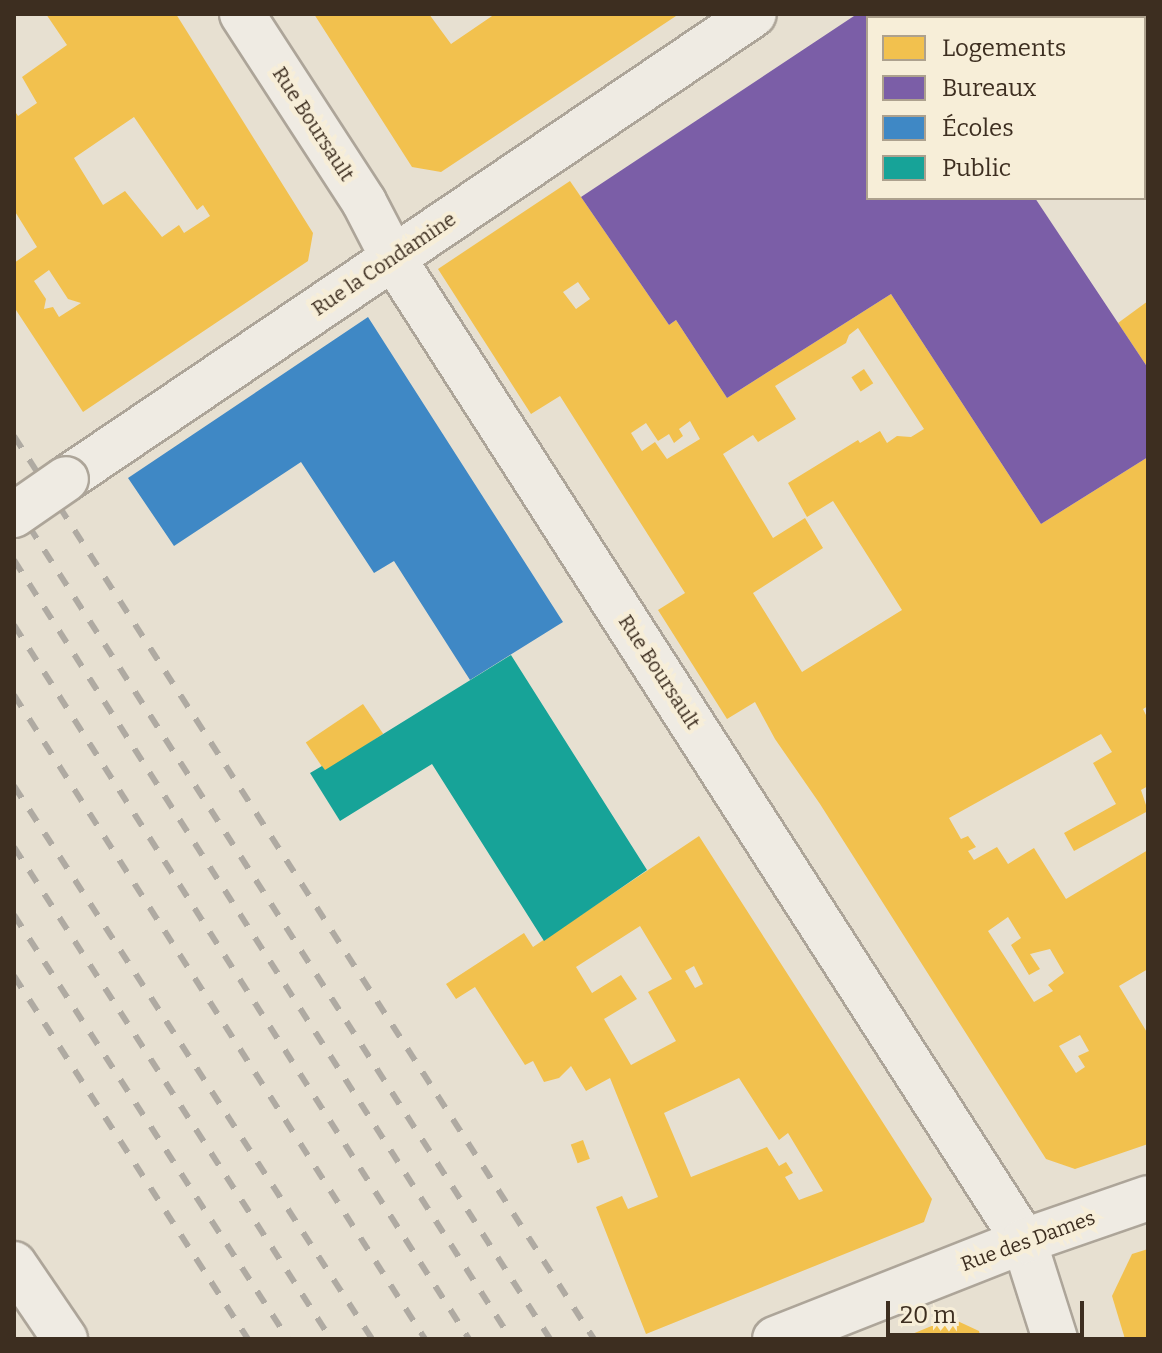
<!DOCTYPE html>
<html>
<head>
<meta charset="utf-8">
<style>
	body { margin:0 }
	#map { position:relative; width:1162px; height:1353px; overflow:hidden; background:#e7e0d1; font-family:Bitter,serif }
	div>[style] { position:absolute }
	[style*='--x'] { left:calc(var(--x)*1px); top:calc(var(--y)*1px); width:calc(var(--w)*1px); rotate:calc(var(--a)*1deg) }
	.homes>* { inset:0; background:#f2c14e; transform-origin:0 0 }
	.offices>* { inset:0; background:#7b5ea7 }
	.schools>* { inset:0; background:#3f88c5 }
	.public>* { inset:0; background:#17a398 }
	.roads { filter:drop-shadow(2px 0 #ada599) drop-shadow(-2px 0 #ada599) drop-shadow(0 2px #ada599) drop-shadow(0 -2px #ada599) }
	.street>* { height:44px; margin:-22px; padding:0 22px; transform-origin:22px; border-radius:22px; background:#efebe3 }
	.secondary>* { height:44px; margin:-22px; padding:0 22px; transform-origin:22px; border-radius:22px; background:#efebe3 }
	.rail>* { height:6px; margin-top:-3px; transform-origin:0; background:repeating-linear-gradient(90deg,#afaaa2 0 14px,transparent 0 28px) }
	.bridges { filter:drop-shadow(2px 0 #ada599) drop-shadow(-2px 0 #ada599) drop-shadow(0 2px #ada599) drop-shadow(0 -2px #ada599) }
	.street-bridge>* { height:44px; margin:-22px; padding:0 22px; transform-origin:22px; border-radius:22px; background:#efebe3 }
	span { translate:-50% -50%; white-space:nowrap; text-align:center; line-height:1.15; -webkit-text-stroke:8px #f7eed8; paint-order:stroke }
	.street-label { font-size:20px; color:#3d2e20 }
	.frame { position:absolute; inset:0; border:16px solid #3d2e20; pointer-events:none }
	.legend { position:absolute; left:866px; top:16px; width:280px; height:184px; box-sizing:border-box; background:#f7eed8; border:2px solid #ada18e; margin:0; padding:10px 14px; list-style:none; font-size:24px; color:#3d2e20 }
	.legend li { display:flex; align-items:center; gap:16px; height:40px }
	.legend b { width:40px; border:2px solid #ada18e }
	.scale { position:absolute; left:886px; top:1301px; width:198px; height:36px; box-sizing:border-box; border:4px solid #3d2e20; border-top:0; padding-left:10px; font-size:24px; line-height:28px; white-space:nowrap; color:#3d2e20; -webkit-text-stroke:6px #f7eed8; paint-order:stroke }
</style>
</head>
<body>
<div id="map">
	<div class="homes">
		<i style="clip-path:polygon(evenodd,46px 14px,176px 14px,313px 233px,308px 261px,83px 412px,14px 307px,14px 263px,37px 247px,14px 210px,14px 110px,18px 116px,37px 103px,22px 77px,67px 45px,46px 14px,134px 117px,197px 210px,203px 205px,210px 216px,184px 233px,179px 225px,162px 237px,125px 191px,103px 205px,74px 158px,134px 117px,46px 14px,49px 270px,68px 299px,81px 303px,59px 317px,53px 307px,44px 309px,46px 299px,34px 281px,49px 270px)"></i>
		<i style="clip-path:polygon(314px 14px,429px 14px,451px 44px,495px 14px,679px 14px,441px 172px,412px 167px)"></i>
		<i style="left:912px;top:14px;width:77px;height:4px"></i>
		<i style="left:1034px;top:14px;width:53px;height:4px"></i>
		<i style="clip-path:polygon(1144px 101px,1148px 107px,1148px 174px,1144px 167px)"></i>
		<i style="clip-path:polygon(evenodd,570px 181px,669px 325px,676px 320px,727px 398px,891px 294px,1041px 524px,1148px 457px,1148px 706px,1143px 709px,1148px 719px,1148px 786px,1141px 790px,1148px 811px,1074px 851px,1064px 833px,1116px 804px,1093px 763px,1112px 752px,1101px 734px,949px 818px,961px 839px,968px 836px,976px 847px,968px 851px,974px 860px,997px 847px,1008px 864px,1034px 848px,1066px 899px,1148px 850px,1148px 969px,1119px 986px,1148px 1034px,1148px 1144px,1075px 1169px,1046px 1159px,820px 804px,775px 739px,755px 702px,727px 719px,658px 610px,685px 593px,560px 396px,531px 414px,438px 269px,570px 181px,578px 282px,590px 299px,576px 309px,563px 292px,578px 282px,570px 181px,858px 328px,924px 429px,911px 437px,897px 436px,887px 443px,880px 431px,860px 443px,858px 440px,788px 483px,807px 517px,833px 501px,902px 610px,802px 672px,753px 593px,823px 548px,805px 518px,773px 538px,723px 454px,753px 435px,758px 442px,796px 419px,775px 386px,846px 343px,849px 335px,858px 328px,570px 181px,690px 421px,700px 439px,667px 459px,655px 442px,642px 451px,631px 433px,646px 423px,658px 441px,669px 434px,674px 443px,683px 436px,679px 429px,690px 421px,570px 181px,1008px 917px,1021px 938px,1011px 945px,1029px 975px,1040px 969px,1030px 954px,1050px 949px,1064px 973px,1048px 985px,1053px 991px,1034px 1002px,988px 931px,1008px 917px,570px 181px,1080px 1035px,1089px 1051px,1078px 1056px,1085px 1067px,1076px 1073px,1059px 1046px,1080px 1035px)"></i>
		<i style="clip-path:polygon(1148px 301px,1148px 368px,1118px 323px)"></i>
		<i style="left:864px;top:369px;width:17px;height:15px;rotate:57deg"></i>
		<i style="left:363px;top:704px;width:36px;height:69px;rotate:56deg"></i>
		<i style="clip-path:polygon(evenodd,699px 836px,932px 1199px,924px 1222px,646px 1334px,596px 1207px,622px 1196px,628px 1209px,658px 1197px,610px 1078px,586px 1091px,571px 1066px,559px 1078px,544px 1082px,533px 1061px,525px 1065px,475px 987px,456px 999px,446px 984px,524px 933px,533px 947px,699px 836px,640px 926px,672px 979px,648px 992px,676px 1041px,631px 1065px,604px 1019px,637px 999px,621px 975px,592px 993px,576px 967px,640px 926px,699px 836px,694px 966px,703px 984px,695px 988px,685px 971px,694px 966px,699px 836px,739px 1078px,779px 1140px,788px 1133px,823px 1191px,799px 1200px,785px 1177px,793px 1173px,786px 1162px,779px 1166px,767px 1147px,691px 1177px,664px 1113px,739px 1078px)"></i>
		<i style="left:583px;top:1140px;width:20px;height:13px;rotate:70deg"></i>
		<i style="clip-path:polygon(1148px 1249px,1148px 1339px,1125px 1339px,1112px 1296px,1132px 1254px)"></i>
		<i style="clip-path:polygon(951px 1318px,979px 1331px,981px 1339px,900px 1339px)"></i>
	</div>
	<div class="offices">
		<i style="clip-path:polygon(857px 14px,912px 14px,914px 18px,868px 18px,868px 198px,1035px 198px,1148px 368px,1148px 457px,1041px 524px,891px 294px,727px 398px,676px 320px,669px 325px,581px 197px)"></i>
	</div>
	<div class="schools">
		<i style="clip-path:polygon(368px 317px,563px 622px,470px 680px,394px 561px,374px 573px,301px 462px,174px 546px,128px 478px)"></i>
	</div>
	<div class="public">
		<i style="clip-path:polygon(511px 655px,647px 870px,544px 941px,432px 764px,340px 821px,310px 773px,322px 766px,325px 770px)"></i>
	</div>
	<div class="roads">
		<div class="street">
			<i style="--x:242;--y:14;--w:224;--a:57"></i>
			<i style="--x:364;--y:202;--w:63;--a:62.6"></i>
			<i style="--x:393;--y:258;--w:1168;--a:57.3"></i>
			<i style="--x:1024;--y:1241;--w:103;--a:72.4"></i>
			<i style="--x:66;--y:479;--w:830;--a:-34.05"></i>
			<i style="--x:775;--y:1339;--w:268;--a:-21.5"></i>
			<i style="--x:1024;--y:1241;--w:131;--a:-19.1"></i>
		</div>
		<div class="secondary">
			<i style="--x:14;--y:1264;--w:91;--a:55.8"></i>
		</div>
	</div>
	<div class="rail">
		<i style="--x:14;--y:436;--w:1073;--a:57.29"></i>
		<i style="--x:14;--y:503;--w:993;--a:57.33"></i>
		<i style="--x:14;--y:560;--w:924;--a:57.46"></i>
		<i style="--x:14;--y:625;--w:847;--a:57.49"></i>
		<i style="--x:14;--y:695;--w:764;--a:57.45"></i>
		<i style="--x:14;--y:786;--w:659;--a:57.08"></i>
		<i style="--x:14;--y:847;--w:585;--a:57.21"></i>
		<i style="--x:14;--y:915;--w:505;--a:57.13"></i>
		<i style="--x:14;--y:976;--w:432;--a:57.2"></i>
	</div>
	<div class="bridges">
		<div class="street-bridge">
			<i style="--x:14;--y:515;--w:63;--a:-34.7"></i>
		</div>
	</div>
	<div class="street-label">
		<span style="left:313px;top:124px;rotate:57deg">Rue Boursault</span>
		<span style="left:384px;top:264px;rotate:-34deg">Rue la Condamine</span>
		<span style="left:659px;top:672px;rotate:57deg">Rue Boursault</span>
		<span style="left:1028px;top:1241px;rotate:-20deg">Rue des Dames</span>
	</div>
	<div class="frame"></div>
	<ul class="legend">
	<li><b style="height:22px;background:#f2c14e"></b>Logements</li>
	<li><b style="height:22px;background:#7b5ea7"></b>Bureaux</li>
	<li><b style="height:22px;background:#3f88c5"></b>Écoles</li>
	<li><b style="height:22px;background:#17a398"></b>Public</li>
	</ul>
	<div class="scale">20 m</div>
</div>
</body>
</html>
